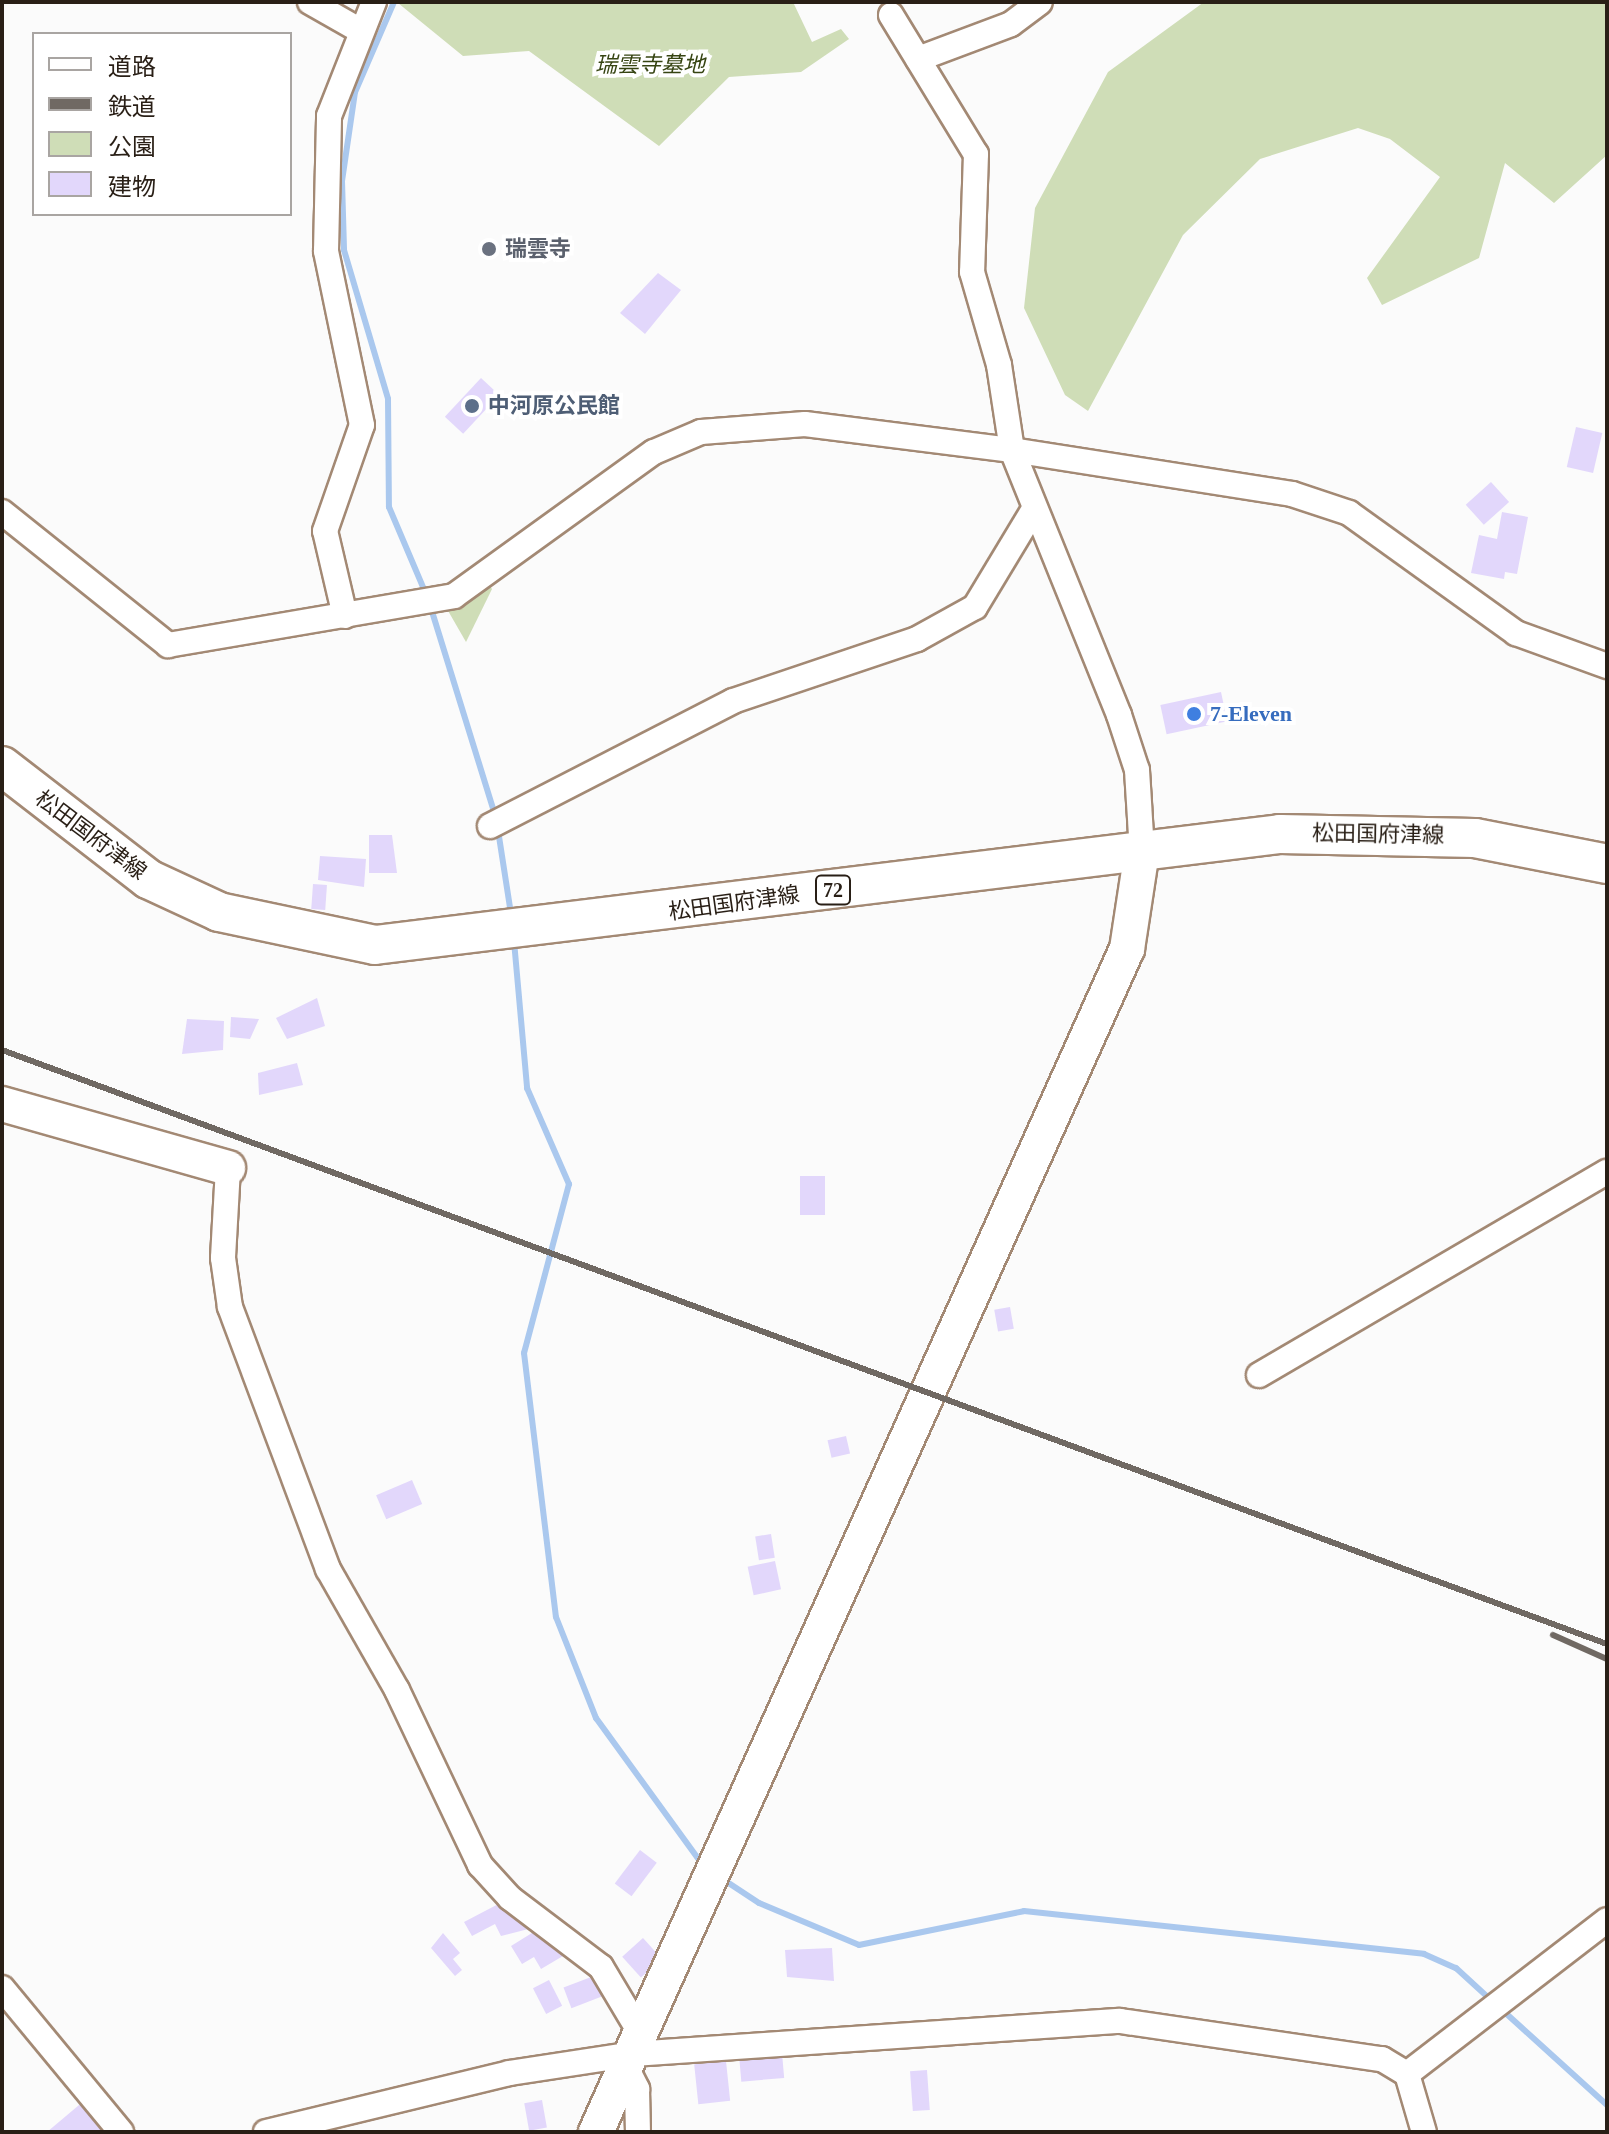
<!DOCTYPE html>
<html>
<head>
<meta charset="utf-8">
<style>
	body { margin:0 }
	#map { position:relative; width:1609px; height:2134px; overflow:hidden; background:#fbfbfb; font-family:"Times New Roman","Noto Sans JP",serif }
	div>[style] { position:absolute }
	[style*='--x'] { left:calc(var(--x)*1px); top:calc(var(--y)*1px); width:calc(var(--w)*1px); rotate:calc(var(--a)*1deg) }
	.green>* { inset:0; background:#cfddb7 }
	.stream>* { height:6px; margin:-3px; padding:0 3px; transform-origin:3px; border-radius:3px; background:#aac8ee }
	.building>* { inset:0; background:#e2d7fb; transform-origin:0 0 }
	.roads { filter:drop-shadow(2px 0 #a38974) drop-shadow(-2px 0 #a38974) drop-shadow(0 2px #a38974) drop-shadow(0 -2px #a38974) }
	.street>* { height:24px; margin:-12px; padding:0 12px; transform-origin:12px; border-radius:12px; background:#fff }
	.secondary>* { height:34px; margin:-17px; padding:0 17px; transform-origin:17px; border-radius:17px; background:#fff }
	.primary>* { height:38px; margin:-19px; padding:0 19px; transform-origin:19px; border-radius:19px; background:#fff }
	.rail>* { height:6px; margin:-3px; padding:0 3px; transform-origin:3px; border-radius:3px; background:#706963 }
	.dots>* { width:22px; height:22px; translate:-50% -50%; box-sizing:border-box; border:4px solid #fff; border-radius:50% }
	span { translate:-50% -50%; white-space:nowrap; text-align:center; line-height:1.15; -webkit-text-stroke:8px #fff; paint-order:stroke }
	.shield-label span { padding:2px 6px; background:#fff; border:2px solid; border-radius:6px; -webkit-text-stroke-width:0 }
	.shield-label { font-size:20px; color:#291f16; font-weight:700 }
	.park-label { font-size:22px; color:#364412; font-style:italic }
	.worship-label { font-size:22px; color:#5b616d; font-weight:700 }
	.left { translate:0 -50%; text-align:left }
	.service-label { font-size:22px; color:#4e5e75; font-weight:700 }
	.shop-label { font-size:22px; color:#366cbe; font-weight:700 }
	.street-label { font-size:22px; color:#291f16 }
	.frame { position:absolute; inset:0; border:4px solid #291f16; pointer-events:none }
	.legend { position:absolute; left:32px; top:32px; width:260px; height:184px; box-sizing:border-box; background:#fff; border:2px solid #a9a5a2; margin:0; padding:10px 14px; list-style:none; font-size:24px; color:#291f16 }
	.legend li { display:flex; align-items:center; gap:16px; height:40px }
	.legend b { width:40px; border:2px solid #a9a5a2 }
</style>
</head>
<body>
<div id="map">
	<div class="green">
		<i style="clip-path:polygon(793px 2px,812px 42px,841px 29px,849px 39px,801px 72px,729px 77px,659px 146px,529px 51px,463px 56px,398px 3px)"></i>
		<i style="clip-path:polygon(1204px 2px,1607px 2px,1607px 155px,1554px 203px,1505px 163px,1479px 258px,1382px 305px,1367px 278px,1440px 177px,1390px 139px,1358px 128px,1260px 159px,1183px 235px,1088px 411px,1065px 395px,1024px 308px,1035px 208px,1108px 72px)"></i>
		<i style="clip-path:polygon(487px 582px,492px 589px,466px 642px,447px 609px)"></i>
	</div>
	<div class="stream">
		<i style="--x:394;--y:2;--w:98;--a:113.4"></i>
		<i style="--x:355;--y:92;--w:90;--a:98.3"></i>
		<i style="--x:342;--y:181;--w:69;--a:88.3"></i>
		<i style="--x:344;--y:250;--w:155;--a:73.5"></i>
		<i style="--x:388;--y:399;--w:108;--a:89.5"></i>
		<i style="--x:389;--y:507;--w:95;--a:67"></i>
		<i style="--x:430;--y:605;--w:220;--a:72.8"></i>
		<i style="--x:498;--y:830;--w:85;--a:81.2"></i>
		<i style="--x:514;--y:941;--w:148;--a:84.9"></i>
		<i style="--x:527;--y:1088;--w:105;--a:66.4"></i>
		<i style="--x:569;--y:1184;--w:175;--a:104.9"></i>
		<i style="--x:524;--y:1353;--w:266;--a:83.1"></i>
		<i style="--x:556;--y:1617;--w:109;--a:68.4"></i>
		<i style="--x:596;--y:1718;--w:185;--a:54"></i>
		<i style="--x:721;--y:1878;--w:45;--a:33.3"></i>
		<i style="--x:759;--y:1903;--w:108;--a:22.8"></i>
		<i style="--x:859;--y:1945;--w:168;--a:-11.6"></i>
		<i style="--x:1024;--y:1911;--w:402;--a:6.1"></i>
		<i style="--x:1424;--y:1954;--w:35;--a:24"></i>
		<i style="--x:1456;--y:1968;--w:49;--a:42.5"></i>
		<i style="--x:1500;--y:2008;--w:144;--a:42.2"></i>
	</div>
	<div class="building">
		<i style="clip-path:polygon(658px 273px,681px 290px,645px 334px,620px 313px)"></i>
		<i style="left:481px;top:378px;width:25px;height:53px;rotate:43deg"></i>
		<i style="left:1576px;top:427px;width:27px;height:41px;rotate:13deg"></i>
		<i style="left:1491px;top:482px;width:27px;height:34px;rotate:48deg"></i>
		<i style="clip-path:polygon(1502px 512px,1528px 517px,1517px 574px,1505px 572px,1504px 579px,1471px 573px,1479px 535px,1497px 539px)"></i>
		<i style="left:1221px;top:692px;width:30px;height:62px;rotate:78deg"></i>
		<i style="clip-path:polygon(369px 835px,392px 835px,397px 873px,369px 873px)"></i>
		<i style="clip-path:polygon(320px 856px,366px 859px,364px 887px,318px 880px)"></i>
		<i style="left:313px;top:884px;width:14px;height:25px;rotate:4deg"></i>
		<i style="clip-path:polygon(317px 998px,325px 1026px,287px 1039px,276px 1018px)"></i>
		<i style="clip-path:polygon(231px 1017px,259px 1019px,250px 1039px,230px 1037px)"></i>
		<i style="clip-path:polygon(187px 1019px,224px 1021px,223px 1050px,182px 1054px)"></i>
		<i style="clip-path:polygon(297px 1063px,303px 1085px,259px 1095px,258px 1073px)"></i>
		<i style="left:800px;top:1176px;width:25px;height:39px"></i>
		<i style="left:1010px;top:1307px;width:22px;height:16px;rotate:80deg"></i>
		<i style="left:846px;top:1436px;width:18px;height:19px;rotate:77deg"></i>
		<i style="left:412px;top:1480px;width:26px;height:39px;rotate:67deg"></i>
		<i style="left:771px;top:1534px;width:24px;height:16px;rotate:81deg"></i>
		<i style="left:775px;top:1561px;width:29px;height:28px;rotate:78deg"></i>
		<i style="left:640px;top:1850px;width:21px;height:42px;rotate:37deg"></i>
		<i style="clip-path:polygon(506px 1900px,544px 1925px,501px 1936px,495px 1924px,472px 1936px,464px 1922px)"></i>
		<i style="clip-path:polygon(540px 1928px,563px 1956px,541px 1969px,534px 1957px,522px 1964px,511px 1946px)"></i>
		<i style="clip-path:polygon(443px 1933px,460px 1953px,453px 1959px,462px 1970px,455px 1976px,431px 1948px)"></i>
		<i style="left:643px;top:1938px;width:28px;height:28px;rotate:48deg"></i>
		<i style="clip-path:polygon(832px 1948px,834px 1981px,787px 1977px,785px 1950px)"></i>
		<i style="left:599px;top:1974px;width:22px;height:38px;rotate:69deg"></i>
		<i style="left:549px;top:1980px;width:29px;height:18px;rotate:63deg"></i>
		<i style="left:782px;top:2053px;width:25px;height:43px;rotate:85deg"></i>
		<i style="left:726px;top:2061px;width:40px;height:32px;rotate:84deg"></i>
		<i style="left:927px;top:2070px;width:40px;height:17px;rotate:86deg"></i>
		<i style="clip-path:polygon(85px 2100px,112px 2132px,47px 2132px)"></i>
		<i style="left:542px;top:2100px;width:28px;height:18px;rotate:80deg"></i>
	</div>
	<div class="roads">
		<div class="street">
			<i style="--x:310;--y:2;--w:56;--a:29.7"></i>
			<i style="--x:891;--y:15;--w:163;--a:58.6"></i>
			<i style="--x:976;--y:154;--w:118;--a:91.9"></i>
			<i style="--x:972;--y:272;--w:97;--a:73.8"></i>
			<i style="--x:999;--y:365;--w:86;--a:81.3"></i>
			<i style="--x:1012;--y:450;--w:283;--a:8.9"></i>
			<i style="--x:1292;--y:494;--w:60;--a:18.4"></i>
			<i style="--x:1349;--y:513;--w:206;--a:35.7"></i>
			<i style="--x:1516;--y:633;--w:97;--a:19.9"></i>
			<i style="--x:918;--y:59;--w:99;--a:-20.6"></i>
			<i style="--x:1011;--y:24;--w:36;--a:-37"></i>
			<i style="--x:2;--y:512;--w:213;--a:38.7"></i>
			<i style="--x:168;--y:645;--w:290;--a:-9.7"></i>
			<i style="--x:454;--y:596;--w:246;--a:-35.8"></i>
			<i style="--x:654;--y:452;--w:51;--a:-23.1"></i>
			<i style="--x:701;--y:432;--w:104;--a:-4.4"></i>
			<i style="--x:805;--y:424;--w:209;--a:7.2"></i>
			<i style="--x:1012;--y:450;--w:286;--a:68"></i>
			<i style="--x:1119;--y:715;--w:58;--a:71.9"></i>
			<i style="--x:1137;--y:770;--w:81;--a:86.5"></i>
			<i style="--x:345;--y:616;--w:87;--a:-103.2"></i>
			<i style="--x:325;--y:531;--w:112;--a:-70.8"></i>
			<i style="--x:362;--y:425;--w:178;--a:-101.7"></i>
			<i style="--x:326;--y:251;--w:135;--a:-88.7"></i>
			<i style="--x:329;--y:116;--w:123;--a:-68.5"></i>
			<i style="--x:490;--y:826;--w:273;--a:-27.2"></i>
			<i style="--x:733;--y:701;--w:194;--a:-18.6"></i>
			<i style="--x:917;--y:639;--w:66;--a:-28.9"></i>
			<i style="--x:975;--y:607;--w:112;--a:-58.9"></i>
			<i style="--x:228;--y:1168;--w:90;--a:93.2"></i>
			<i style="--x:223;--y:1258;--w:49;--a:81.9"></i>
			<i style="--x:230;--y:1307;--w:280;--a:69.5"></i>
			<i style="--x:328;--y:1569;--w:139;--a:60.3"></i>
			<i style="--x:397;--y:1690;--w:194;--a:64.6"></i>
			<i style="--x:480;--y:1865;--w:45;--a:47.7"></i>
			<i style="--x:510;--y:1898;--w:114;--a:37.2"></i>
			<i style="--x:601;--y:1967;--w:78;--a:59.2"></i>
			<i style="--x:1259;--y:1375;--w:403;--a:-30.3"></i>
			<i style="--x:2;--y:1988;--w:187;--a:50.4"></i>
			<i style="--x:626;--y:2067;--w:25;--a:63"></i>
			<i style="--x:637;--y:2089;--w:43;--a:88.7"></i>
			<i style="--x:1407;--y:2074;--w:252;--a:-37.6"></i>
			<i style="--x:266;--y:2132;--w:250;--a:-13.6"></i>
			<i style="--x:509;--y:2073;--w:125;--a:-8.7"></i>
			<i style="--x:633;--y:2054;--w:488;--a:-3.9"></i>
			<i style="--x:1120;--y:2021;--w:265;--a:8.3"></i>
			<i style="--x:1382;--y:2059;--w:29;--a:31"></i>
			<i style="--x:1407;--y:2074;--w:60;--a:73.7"></i>
		</div>
		<div class="secondary">
			<i style="--x:2;--y:1104;--w:235;--a:15.8"></i>
			<i style="--x:596;--y:2132;--w:1297;--a:-65.83"></i>
			<i style="--x:1127;--y:949;--w:99;--a:-81.3"></i>
		</div>
		<div class="primary">
			<i style="--x:2;--y:766;--w:185;--a:37.7"></i>
			<i style="--x:148;--y:879;--w:78;--a:24.9"></i>
			<i style="--x:219;--y:912;--w:159;--a:11.9"></i>
			<i style="--x:375;--y:945;--w:912;--a:-6.99"></i>
			<i style="--x:1280;--y:834;--w:195;--a:1.2"></i>
			<i style="--x:1475;--y:838;--w:135;--a:11.1"></i>
		</div>
	</div>
	<div class="rail">
		<i style="--x:2;--y:1050;--w:1711;--a:20.31"></i>
		<i style="--x:1553;--y:1635;--w:59;--a:24"></i>
	</div>
	<div class="dots">
		<i style="left:489px;top:249px;background:#6b7280"></i>
		<i style="left:472px;top:406px;background:#5c6f8a"></i>
		<i style="left:1194px;top:714px;background:#3f7fe0"></i>
	</div>
	<div class="shield-label">
		<span style="left:833px;top:890px">72</span>
	</div>
	<div class="park-label">
		<span style="left:650px;top:65px">瑞雲寺墓地</span>
	</div>
	<div class="worship-label">
		<span class="left" style="left:505px;top:249px">瑞雲寺</span>
	</div>
	<div class="service-label">
		<span class="left" style="left:488px;top:406px">中河原公民館</span>
	</div>
	<div class="shop-label">
		<span class="left" style="left:1210px;top:714px">7-Eleven</span>
	</div>
	<div class="street-label">
		<span style="left:1378px;top:834px;rotate:1deg">松田国府津線</span>
		<span style="left:91px;top:835px;rotate:37deg">松田国府津線</span>
		<span style="left:734px;top:903px;rotate:-8deg">松田国府津線</span>
	</div>
	<div class="frame"></div>
	<ul class="legend">
	<li><b style="height:10px;background:#fff"></b>道路</li>
	<li><b style="height:10px;background:#706963"></b>鉄道</li>
	<li><b style="height:22px;background:#cfddb7"></b>公園</li>
	<li><b style="height:22px;background:#e2d7fb"></b>建物</li>
	</ul>
</div>
</body>
</html>
